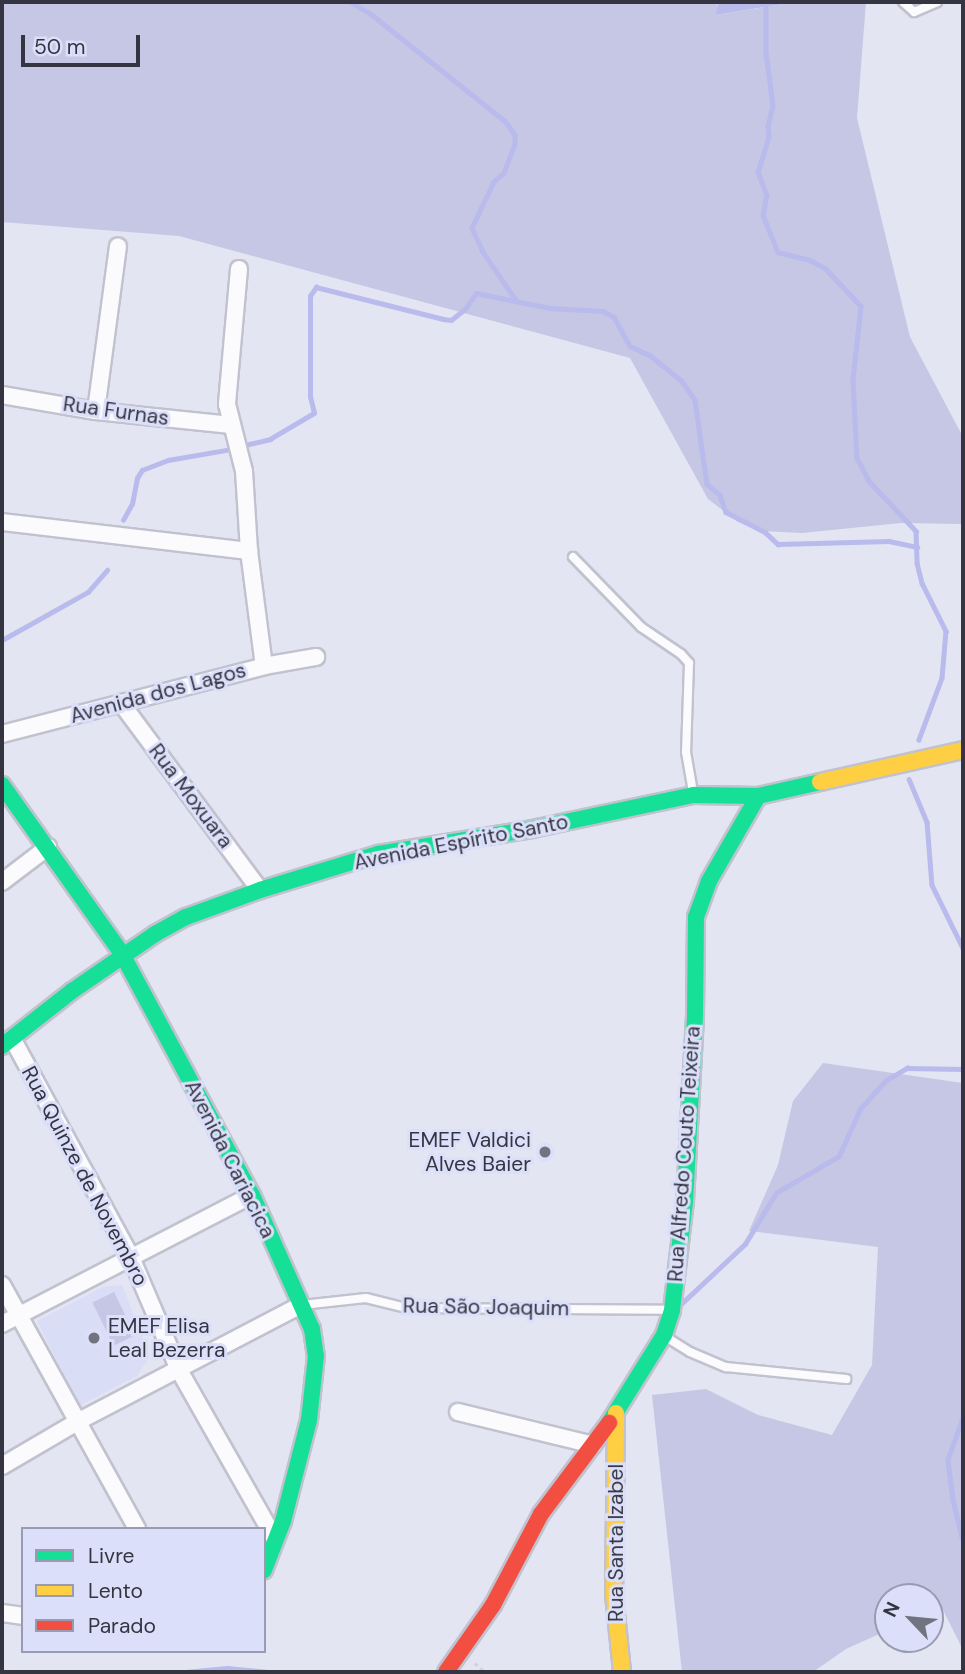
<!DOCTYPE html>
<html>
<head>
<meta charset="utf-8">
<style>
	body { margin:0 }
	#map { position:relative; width:965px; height:1674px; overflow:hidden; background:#e3e5f3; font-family:"DM Sans",sans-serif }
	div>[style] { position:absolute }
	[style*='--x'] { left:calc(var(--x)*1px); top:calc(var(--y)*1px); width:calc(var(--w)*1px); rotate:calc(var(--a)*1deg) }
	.built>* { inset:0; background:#daddf6 }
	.green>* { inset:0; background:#c5c7e5; transform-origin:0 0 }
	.water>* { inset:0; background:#b8bbeb }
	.stream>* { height:4.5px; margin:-2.25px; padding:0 2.25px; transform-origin:2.25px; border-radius:2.25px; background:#b8bbeb }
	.path>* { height:2.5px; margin-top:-1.25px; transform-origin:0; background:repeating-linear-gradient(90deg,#d2d2d6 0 3.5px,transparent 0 7px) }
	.roads { filter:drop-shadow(2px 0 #c1c2ce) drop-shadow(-2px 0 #c1c2ce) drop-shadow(0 2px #c1c2ce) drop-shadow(0 -2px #c1c2ce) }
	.lane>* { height:8px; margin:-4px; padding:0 4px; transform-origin:4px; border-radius:4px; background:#fbfbfd }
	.street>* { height:16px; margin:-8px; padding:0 8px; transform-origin:8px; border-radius:8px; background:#fbfbfd }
	.fast>* { height:16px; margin:-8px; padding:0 8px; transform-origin:8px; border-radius:8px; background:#16e098 }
	.slow>* { height:16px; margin:-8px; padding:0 8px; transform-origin:8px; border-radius:8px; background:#ffcf43 }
	.jam>* { height:16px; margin:-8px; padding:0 8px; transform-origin:8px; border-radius:8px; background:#f24e42 }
	.dots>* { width:19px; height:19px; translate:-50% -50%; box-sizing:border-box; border:4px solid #dcdffa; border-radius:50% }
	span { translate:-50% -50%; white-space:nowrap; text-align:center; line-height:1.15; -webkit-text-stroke:6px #dcdffa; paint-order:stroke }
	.street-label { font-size:21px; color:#343540 }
	.poi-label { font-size:21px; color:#343540 }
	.right { translate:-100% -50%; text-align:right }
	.left { translate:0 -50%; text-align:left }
	.frame { position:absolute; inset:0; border:4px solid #343540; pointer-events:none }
	.legend { position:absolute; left:21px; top:1527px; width:245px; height:126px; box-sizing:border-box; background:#dcdffa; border:2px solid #999bb0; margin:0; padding:9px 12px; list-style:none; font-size:21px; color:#343540 }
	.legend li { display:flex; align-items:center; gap:14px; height:35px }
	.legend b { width:35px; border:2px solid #999bb0 }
	.north { position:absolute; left:874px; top:1583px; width:70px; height:70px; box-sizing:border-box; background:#dcdffa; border:2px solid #999bb0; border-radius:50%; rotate:296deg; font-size:19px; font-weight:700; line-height:28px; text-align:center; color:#343540 }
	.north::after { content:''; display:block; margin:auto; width:24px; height:32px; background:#71737f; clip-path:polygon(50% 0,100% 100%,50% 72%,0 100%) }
	.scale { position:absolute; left:21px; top:35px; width:119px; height:32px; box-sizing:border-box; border:4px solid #343540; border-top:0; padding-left:9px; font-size:21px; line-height:24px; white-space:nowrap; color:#343540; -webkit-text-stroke:5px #dcdffa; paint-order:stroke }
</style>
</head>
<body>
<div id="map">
	<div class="built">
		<i style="clip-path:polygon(122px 1285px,150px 1356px,137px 1376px,79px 1406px,37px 1321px,103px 1287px)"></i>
	</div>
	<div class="green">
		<i style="clip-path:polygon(2px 2px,717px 2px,717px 15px,795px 2px,866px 2px,857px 118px,910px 337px,963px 437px,963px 524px,901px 523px,802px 533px,761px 531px,738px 522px,708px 499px,630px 358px,179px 236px,2px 222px)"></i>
		<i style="clip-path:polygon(823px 1063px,963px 1083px,963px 1650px,943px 1610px,930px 1615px,930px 1597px,888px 1597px,888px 1630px,846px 1649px,813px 1672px,682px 1672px,652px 1395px,706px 1389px,758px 1415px,832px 1435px,872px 1365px,878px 1247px,749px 1231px,778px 1165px,793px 1101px)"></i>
		<i style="left:114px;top:1292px;width:48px;height:24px;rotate:64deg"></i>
	</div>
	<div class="water">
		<i style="clip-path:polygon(718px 2px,795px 2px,716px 15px)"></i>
	</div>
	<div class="stream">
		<i style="--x:351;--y:2;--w:23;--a:31"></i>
		<i style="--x:371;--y:14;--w:171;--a:38.6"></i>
		<i style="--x:505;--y:121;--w:17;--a:54"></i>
		<i style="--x:515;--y:135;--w:9;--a:90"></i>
		<i style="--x:515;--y:144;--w:31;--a:111"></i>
		<i style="--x:504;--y:173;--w:13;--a:138"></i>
		<i style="--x:494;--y:182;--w:51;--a:115.6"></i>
		<i style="--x:472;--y:228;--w:26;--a:65"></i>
		<i style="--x:483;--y:252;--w:58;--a:55.5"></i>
		<i style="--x:766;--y:2;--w:50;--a:90"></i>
		<i style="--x:766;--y:52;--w:54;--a:82.6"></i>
		<i style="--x:773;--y:106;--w:21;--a:104"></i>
		<i style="--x:768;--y:126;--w:11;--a:85"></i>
		<i style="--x:769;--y:137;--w:37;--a:107"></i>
		<i style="--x:758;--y:172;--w:25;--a:69"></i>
		<i style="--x:767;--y:195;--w:20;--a:101"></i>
		<i style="--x:763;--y:215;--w:40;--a:68"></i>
		<i style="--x:778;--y:252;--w:33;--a:14"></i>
		<i style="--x:810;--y:260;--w:18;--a:29"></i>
		<i style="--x:826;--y:269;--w:51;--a:46.6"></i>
		<i style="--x:861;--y:306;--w:74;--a:96.2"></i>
		<i style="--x:853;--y:380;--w:78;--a:87.1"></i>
		<i style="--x:857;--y:458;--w:26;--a:62"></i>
		<i style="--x:869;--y:481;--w:69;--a:46.8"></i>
		<i style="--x:916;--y:531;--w:32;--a:88"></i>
		<i style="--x:917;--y:563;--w:21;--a:76"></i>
		<i style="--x:922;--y:583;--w:54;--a:63.4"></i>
		<i style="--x:946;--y:631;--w:47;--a:94.9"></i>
		<i style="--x:942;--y:678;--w:66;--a:110.4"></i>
		<i style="--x:245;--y:445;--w:26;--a:-13"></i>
		<i style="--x:270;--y:439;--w:51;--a:-30.6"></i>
		<i style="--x:314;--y:413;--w:16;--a:-104"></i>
		<i style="--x:310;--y:397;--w:101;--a:-90"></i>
		<i style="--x:310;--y:296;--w:11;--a:-56"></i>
		<i style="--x:316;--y:287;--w:131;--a:14.1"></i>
		<i style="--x:443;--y:319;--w:8;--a:7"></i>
		<i style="--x:451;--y:320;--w:18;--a:-38"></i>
		<i style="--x:465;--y:309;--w:19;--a:-55"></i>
		<i style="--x:476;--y:293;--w:76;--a:11.5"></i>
		<i style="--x:550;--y:308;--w:53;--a:3.2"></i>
		<i style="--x:603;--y:311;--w:13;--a:29"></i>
		<i style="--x:614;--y:317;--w:33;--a:61"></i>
		<i style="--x:630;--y:346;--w:23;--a:25"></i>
		<i style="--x:651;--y:356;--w:38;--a:39"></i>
		<i style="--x:681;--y:380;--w:24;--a:55"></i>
		<i style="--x:695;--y:400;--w:85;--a:81.9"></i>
		<i style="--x:707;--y:484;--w:17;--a:40"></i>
		<i style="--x:720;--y:495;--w:18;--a:71"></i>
		<i style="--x:726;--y:512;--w:44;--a:27.1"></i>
		<i style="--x:765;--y:532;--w:18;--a:43"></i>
		<i style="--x:778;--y:544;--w:111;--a:-1.5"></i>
		<i style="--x:889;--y:541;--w:29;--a:12"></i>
		<i style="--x:123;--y:520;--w:18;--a:-61"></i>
		<i style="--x:132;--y:504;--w:26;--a:-79"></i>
		<i style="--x:137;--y:478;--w:9;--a:-58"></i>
		<i style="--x:142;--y:470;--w:28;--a:-21"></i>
		<i style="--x:168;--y:460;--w:59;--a:-9.8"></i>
		<i style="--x:2;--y:640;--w:98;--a:-29.2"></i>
		<i style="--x:88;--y:592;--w:29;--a:-49"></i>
		<i style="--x:909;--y:779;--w:47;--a:67.3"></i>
		<i style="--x:927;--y:822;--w:63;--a:85.5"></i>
		<i style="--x:932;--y:885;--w:70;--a:63.8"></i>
		<i style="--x:680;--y:1305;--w:89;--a:-43.2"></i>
		<i style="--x:745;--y:1244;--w:60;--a:-58.7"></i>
		<i style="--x:776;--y:1193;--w:73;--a:-30.4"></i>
		<i style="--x:839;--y:1156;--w:51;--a:-65.9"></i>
		<i style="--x:860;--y:1109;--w:38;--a:-48"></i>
		<i style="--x:885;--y:1081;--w:26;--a:-31"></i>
		<i style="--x:907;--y:1068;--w:56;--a:1"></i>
		<i style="--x:963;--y:1418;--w:45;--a:109.7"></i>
		<i style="--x:948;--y:1460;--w:40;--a:82.9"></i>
		<i style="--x:953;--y:1500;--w:42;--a:76.3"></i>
		<i style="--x:185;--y:1672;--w:42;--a:-5.4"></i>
		<i style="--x:227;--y:1668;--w:41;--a:5.6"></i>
		<i style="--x:963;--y:1672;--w:11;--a:-90"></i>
	</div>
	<div class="path">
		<i style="--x:475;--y:1663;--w:13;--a:42"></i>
	</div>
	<div class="roads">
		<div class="lane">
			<i style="--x:903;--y:2;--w:15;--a:42"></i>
			<i style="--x:914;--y:12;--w:25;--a:-23"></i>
			<i style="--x:573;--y:557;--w:98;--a:45.8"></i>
			<i style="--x:641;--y:627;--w:48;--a:34"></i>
			<i style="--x:681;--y:654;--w:12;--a:48"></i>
			<i style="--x:689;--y:663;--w:89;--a:91.9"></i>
			<i style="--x:686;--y:752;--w:41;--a:80.1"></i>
			<i style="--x:302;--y:1305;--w:64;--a:-6.2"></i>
			<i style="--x:366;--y:1298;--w:41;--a:14"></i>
			<i style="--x:406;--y:1308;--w:263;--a:0.4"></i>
			<i style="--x:666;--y:1337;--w:28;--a:32"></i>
			<i style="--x:690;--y:1352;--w:39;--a:23"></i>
			<i style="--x:726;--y:1367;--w:121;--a:5.7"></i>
		</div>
		<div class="street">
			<i style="--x:239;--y:269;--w:136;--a:95.1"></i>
			<i style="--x:227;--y:404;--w:69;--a:75.8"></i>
			<i style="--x:244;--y:471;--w:80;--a:86.4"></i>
			<i style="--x:249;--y:551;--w:116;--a:82.6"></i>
			<i style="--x:2;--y:395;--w:95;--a:9.7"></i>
			<i style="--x:96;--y:411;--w:136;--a:5.9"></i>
			<i style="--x:96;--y:411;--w:166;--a:-82.4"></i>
			<i style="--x:2;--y:522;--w:249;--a:6.7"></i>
			<i style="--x:121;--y:703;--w:233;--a:53.4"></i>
			<i style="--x:2;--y:734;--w:271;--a:-14.5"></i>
			<i style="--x:264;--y:666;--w:53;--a:-9.8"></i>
			<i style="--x:2;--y:882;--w:58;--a:-37.3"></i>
			<i style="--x:12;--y:1038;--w:247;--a:61.5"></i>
			<i style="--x:130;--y:1255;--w:125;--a:66.9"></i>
			<i style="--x:179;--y:1370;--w:192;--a:60.4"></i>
			<i style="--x:2;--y:1285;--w:279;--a:61"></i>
			<i style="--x:2;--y:1324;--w:281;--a:-27.3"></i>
			<i style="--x:458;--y:1412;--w:139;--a:13.7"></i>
			<i style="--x:2;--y:1466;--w:87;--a:-30.4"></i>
			<i style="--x:77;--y:1422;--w:253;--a:-27.6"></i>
			<i style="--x:2;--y:1613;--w:21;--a:8"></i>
		</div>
		<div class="fast">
			<i style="--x:2;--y:785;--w:207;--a:54.6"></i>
			<i style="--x:122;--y:954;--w:274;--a:61.7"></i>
			<i style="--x:252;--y:1195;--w:147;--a:65.9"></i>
			<i style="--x:312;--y:1329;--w:27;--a:82"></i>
			<i style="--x:316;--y:1356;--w:64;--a:96.2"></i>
			<i style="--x:309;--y:1420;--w:104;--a:104.4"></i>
			<i style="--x:283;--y:1521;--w:53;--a:111.2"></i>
			<i style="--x:2;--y:1046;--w:89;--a:-38.2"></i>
			<i style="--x:72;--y:991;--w:101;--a:-34.5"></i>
			<i style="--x:155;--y:934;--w:35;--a:-29"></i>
			<i style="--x:186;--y:917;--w:79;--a:-20"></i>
			<i style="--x:260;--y:890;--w:123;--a:-17"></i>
			<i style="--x:378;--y:854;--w:156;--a:-9.2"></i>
			<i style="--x:532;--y:829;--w:166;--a:-11.9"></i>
			<i style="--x:694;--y:795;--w:64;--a:0.9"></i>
			<i style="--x:758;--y:796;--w:64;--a:-12.7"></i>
			<i style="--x:609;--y:1423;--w:104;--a:-58"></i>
			<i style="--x:664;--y:1335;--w:26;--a:-72"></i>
			<i style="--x:672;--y:1310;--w:110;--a:-83.2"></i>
			<i style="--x:685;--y:1201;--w:187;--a:-86.9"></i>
			<i style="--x:695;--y:1014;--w:97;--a:-89.4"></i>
			<i style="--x:696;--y:917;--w:38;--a:-70"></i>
			<i style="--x:709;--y:881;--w:98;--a:-60"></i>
		</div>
		<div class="slow">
			<i style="--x:820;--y:782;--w:147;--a:-12.6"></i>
			<i style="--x:616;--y:1413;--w:181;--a:90.6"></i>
			<i style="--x:614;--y:1594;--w:78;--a:84.1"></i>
		</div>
		<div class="jam">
			<i style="--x:446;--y:1672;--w:82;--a:-55"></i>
			<i style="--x:493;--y:1605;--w:103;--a:-62.2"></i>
			<i style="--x:541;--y:1514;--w:114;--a:-53.2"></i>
		</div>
	</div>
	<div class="dots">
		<i style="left:545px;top:1152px;background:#71737f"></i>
		<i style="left:94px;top:1338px;background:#71737f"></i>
	</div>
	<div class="street-label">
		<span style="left:116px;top:411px;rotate:8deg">Rua Furnas</span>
		<span style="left:158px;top:693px;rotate:-15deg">Avenida dos Lagos</span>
		<span style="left:191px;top:796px;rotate:53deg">Rua Moxuara</span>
		<span style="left:461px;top:842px;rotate:-11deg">Avenida Espírito Santo</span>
		<span style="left:684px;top:1154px;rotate:-86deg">Rua Alfredo Couto Teixeira</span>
		<span style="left:230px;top:1159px;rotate:63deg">Avenida Cariacica</span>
		<span style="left:85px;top:1176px;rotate:62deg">Rua Quinze de Novembro</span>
		<span style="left:486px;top:1307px;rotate:1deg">Rua São Joaquim</span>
		<span style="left:616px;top:1543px;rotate:-90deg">Rua Santa Izabel</span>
	</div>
	<div class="poi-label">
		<span class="right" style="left:531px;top:1152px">EMEF Valdici<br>Alves Baier</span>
		<span class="left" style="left:108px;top:1338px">EMEF Elisa<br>Leal Bezerra</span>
	</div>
	<div class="frame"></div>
	<ul class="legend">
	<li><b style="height:9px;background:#16e098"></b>Livre</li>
	<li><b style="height:9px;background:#ffcf43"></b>Lento</li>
	<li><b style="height:9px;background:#f24e42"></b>Parado</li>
	</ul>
	<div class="north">N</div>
	<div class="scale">50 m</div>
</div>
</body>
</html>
